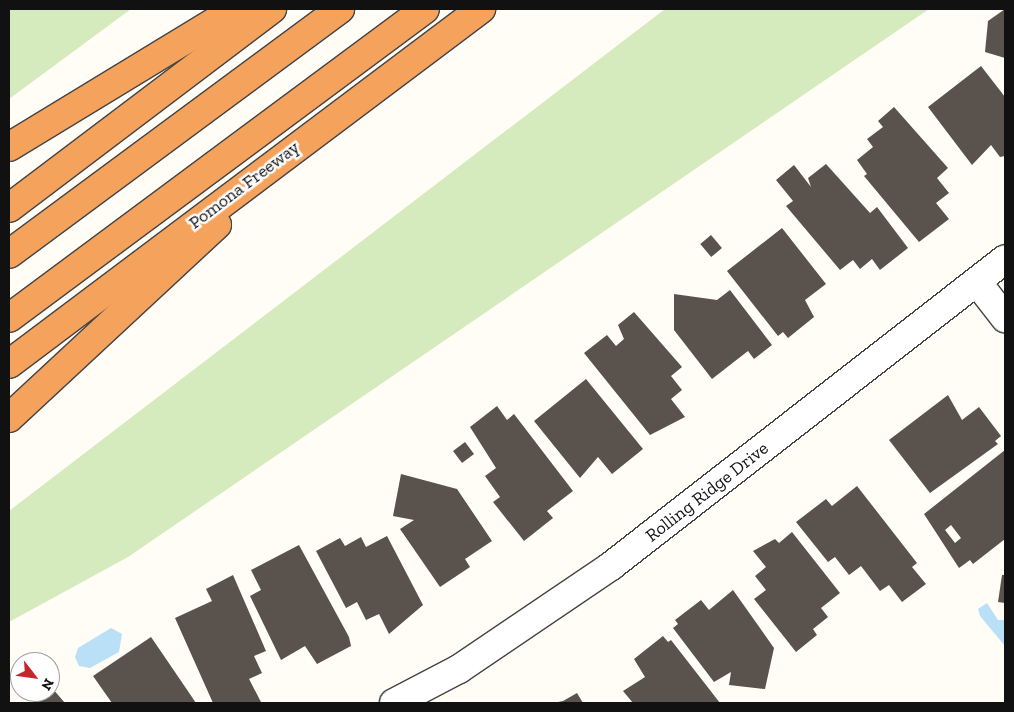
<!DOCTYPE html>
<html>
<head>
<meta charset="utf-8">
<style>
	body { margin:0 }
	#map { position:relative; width:1014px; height:712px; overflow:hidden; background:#fffdf5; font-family:"Zilla Slab",serif }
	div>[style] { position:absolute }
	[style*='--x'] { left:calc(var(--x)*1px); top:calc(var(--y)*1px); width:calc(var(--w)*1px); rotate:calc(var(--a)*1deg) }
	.green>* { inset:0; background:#d5ebbd }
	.water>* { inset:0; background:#b9e0f7 }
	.building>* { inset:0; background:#5a524d; transform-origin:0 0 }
	.roads { filter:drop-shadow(1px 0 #444) drop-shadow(-1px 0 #444) drop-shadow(0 1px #444) drop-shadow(0 -1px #444) }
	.minor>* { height:28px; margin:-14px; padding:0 14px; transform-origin:14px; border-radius:14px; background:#fff }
	.motorway>* { height:28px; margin:-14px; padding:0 14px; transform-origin:14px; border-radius:14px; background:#f5a25d }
	span { translate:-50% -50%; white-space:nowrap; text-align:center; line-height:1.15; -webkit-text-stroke:5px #fff; paint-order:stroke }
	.street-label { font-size:18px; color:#111 }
	.frame { position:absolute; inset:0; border:10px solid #111; pointer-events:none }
	.north { position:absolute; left:10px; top:652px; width:50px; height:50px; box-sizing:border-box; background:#fff; border:1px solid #a0a0a0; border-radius:50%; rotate:120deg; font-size:14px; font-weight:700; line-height:20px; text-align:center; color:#111 }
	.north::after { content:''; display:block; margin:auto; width:18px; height:22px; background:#c4262e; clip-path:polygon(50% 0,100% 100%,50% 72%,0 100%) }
</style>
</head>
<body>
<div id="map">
	<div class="green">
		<i style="clip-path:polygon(9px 9px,131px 9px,9px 99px)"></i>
		<i style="clip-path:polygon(665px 9px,929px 9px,128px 557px,9px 622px,9px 511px)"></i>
	</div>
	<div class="water">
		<i style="clip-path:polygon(987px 603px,998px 620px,1005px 620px,1005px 646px,980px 616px,978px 609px)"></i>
		<i style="clip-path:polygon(111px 628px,122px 634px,119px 652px,90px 668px,79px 666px,75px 657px,78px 648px)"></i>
	</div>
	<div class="building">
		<i style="clip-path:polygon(1005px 9px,1005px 58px,985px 52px,988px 21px)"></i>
		<i style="clip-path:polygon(981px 66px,1005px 97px,1005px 156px,1000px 157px,991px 145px,972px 165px,928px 107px)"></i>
		<i style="clip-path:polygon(894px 107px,948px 168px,937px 178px,949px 193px,936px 203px,949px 219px,919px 242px,864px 176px,867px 174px,857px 160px,873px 147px,867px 139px,883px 127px,878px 121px)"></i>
		<i style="clip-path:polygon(826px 164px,870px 213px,877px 207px,908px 248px,880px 270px,872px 259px,860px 269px,853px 260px,840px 270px,786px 206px,793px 201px,776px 180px,794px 165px,811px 187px,808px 178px)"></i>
		<i style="clip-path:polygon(782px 228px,826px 284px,805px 300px,814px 317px,788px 338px,783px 332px,778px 336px,727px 271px)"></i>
		<i style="left:711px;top:235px;width:17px;height:14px;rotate:50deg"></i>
		<i style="clip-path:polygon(730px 290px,772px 345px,754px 359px,748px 351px,712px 379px,674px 330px,674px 294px,717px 300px)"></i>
		<i style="clip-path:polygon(634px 312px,682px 367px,671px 376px,682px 390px,671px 399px,685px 417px,650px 435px,584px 353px,607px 335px,616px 346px,624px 339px,618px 325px)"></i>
		<i style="clip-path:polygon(586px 379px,643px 449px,612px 474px,598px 457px,580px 478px,534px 421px)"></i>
		<i style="clip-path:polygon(948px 395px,962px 420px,979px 407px,1001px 436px,995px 441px,998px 444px,930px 493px,889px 440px)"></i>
		<i style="clip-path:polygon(497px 406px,507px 420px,514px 414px,573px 491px,547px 511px,553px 518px,524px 541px,493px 502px,500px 497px,485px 476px,496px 468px,470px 427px)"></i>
		<i style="left:465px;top:442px;width:15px;height:15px;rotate:53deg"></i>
		<i style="clip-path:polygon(evenodd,1005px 450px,1005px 539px,973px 564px,970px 560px,959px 568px,924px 514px,1005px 450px,951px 525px,961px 538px,955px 543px,945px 530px,951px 525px)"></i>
		<i style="clip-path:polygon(401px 474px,457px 489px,492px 541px,465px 559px,470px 567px,440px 587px,400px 529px,414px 520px,393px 516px)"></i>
		<i style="clip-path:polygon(857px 486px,917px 563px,912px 567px,926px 584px,902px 602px,889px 585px,880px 591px,861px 566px,849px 575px,835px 557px,828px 562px,796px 522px,826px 499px,832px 506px)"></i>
		<i style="clip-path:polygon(792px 532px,840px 593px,821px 608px,828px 617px,813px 629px,817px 635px,796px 652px,754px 599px,766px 590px,755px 576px,766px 567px,753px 551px,775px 539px,779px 543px)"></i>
		<i style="clip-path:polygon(387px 536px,423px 605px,389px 634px,379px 614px,366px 620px,357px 602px,346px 608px,316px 551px,340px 538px,345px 546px,361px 537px,366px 547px)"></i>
		<i style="clip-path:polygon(299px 545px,349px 637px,351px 646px,317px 664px,305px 646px,281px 660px,250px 596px,261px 590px,251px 570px)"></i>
		<i style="clip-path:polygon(233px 575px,266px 651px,254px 656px,262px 673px,249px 679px,261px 702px,257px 703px,213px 703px,175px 618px,212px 601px,206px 589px)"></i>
		<i style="clip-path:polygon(1002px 575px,1005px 575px,1005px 603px,998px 602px)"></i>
		<i style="clip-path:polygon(733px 590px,774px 648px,765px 689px,729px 685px,731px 672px,714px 682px,673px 628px,678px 624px,675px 620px,701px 600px,709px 610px)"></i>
		<i style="clip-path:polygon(663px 636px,668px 642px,671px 640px,720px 703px,633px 703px,623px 691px,645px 677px,634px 659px)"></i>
		<i style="clip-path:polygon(151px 637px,162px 653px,196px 703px,112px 703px,93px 676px)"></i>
		<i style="clip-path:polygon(52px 688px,65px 703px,34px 703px,50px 692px)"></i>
		<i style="clip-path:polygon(577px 693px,583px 703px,553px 703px,563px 701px)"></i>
	</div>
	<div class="roads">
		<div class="minor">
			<i style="--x:977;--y:282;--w:46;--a:52.1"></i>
			<i style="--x:394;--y:703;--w:73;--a:-27.6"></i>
			<i style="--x:459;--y:669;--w:184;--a:-34.1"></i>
			<i style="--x:611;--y:566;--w:499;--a:-37.9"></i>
		</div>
		<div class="motorway">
			<i style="--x:9;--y:147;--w:266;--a:-31.3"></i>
			<i style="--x:9;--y:208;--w:330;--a:-37.1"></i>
			<i style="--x:9;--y:254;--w:412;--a:-36.5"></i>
			<i style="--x:9;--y:318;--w:518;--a:-36.6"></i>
			<i style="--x:9;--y:364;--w:591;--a:-36.95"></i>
			<i style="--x:9;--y:418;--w:284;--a:-42.9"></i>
		</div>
	</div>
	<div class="street-label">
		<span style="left:244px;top:185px;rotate:-37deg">Pomona Freeway</span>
		<span style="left:707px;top:492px;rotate:-38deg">Rolling Ridge Drive</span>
	</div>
	<div class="frame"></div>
	<div class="north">N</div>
</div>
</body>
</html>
